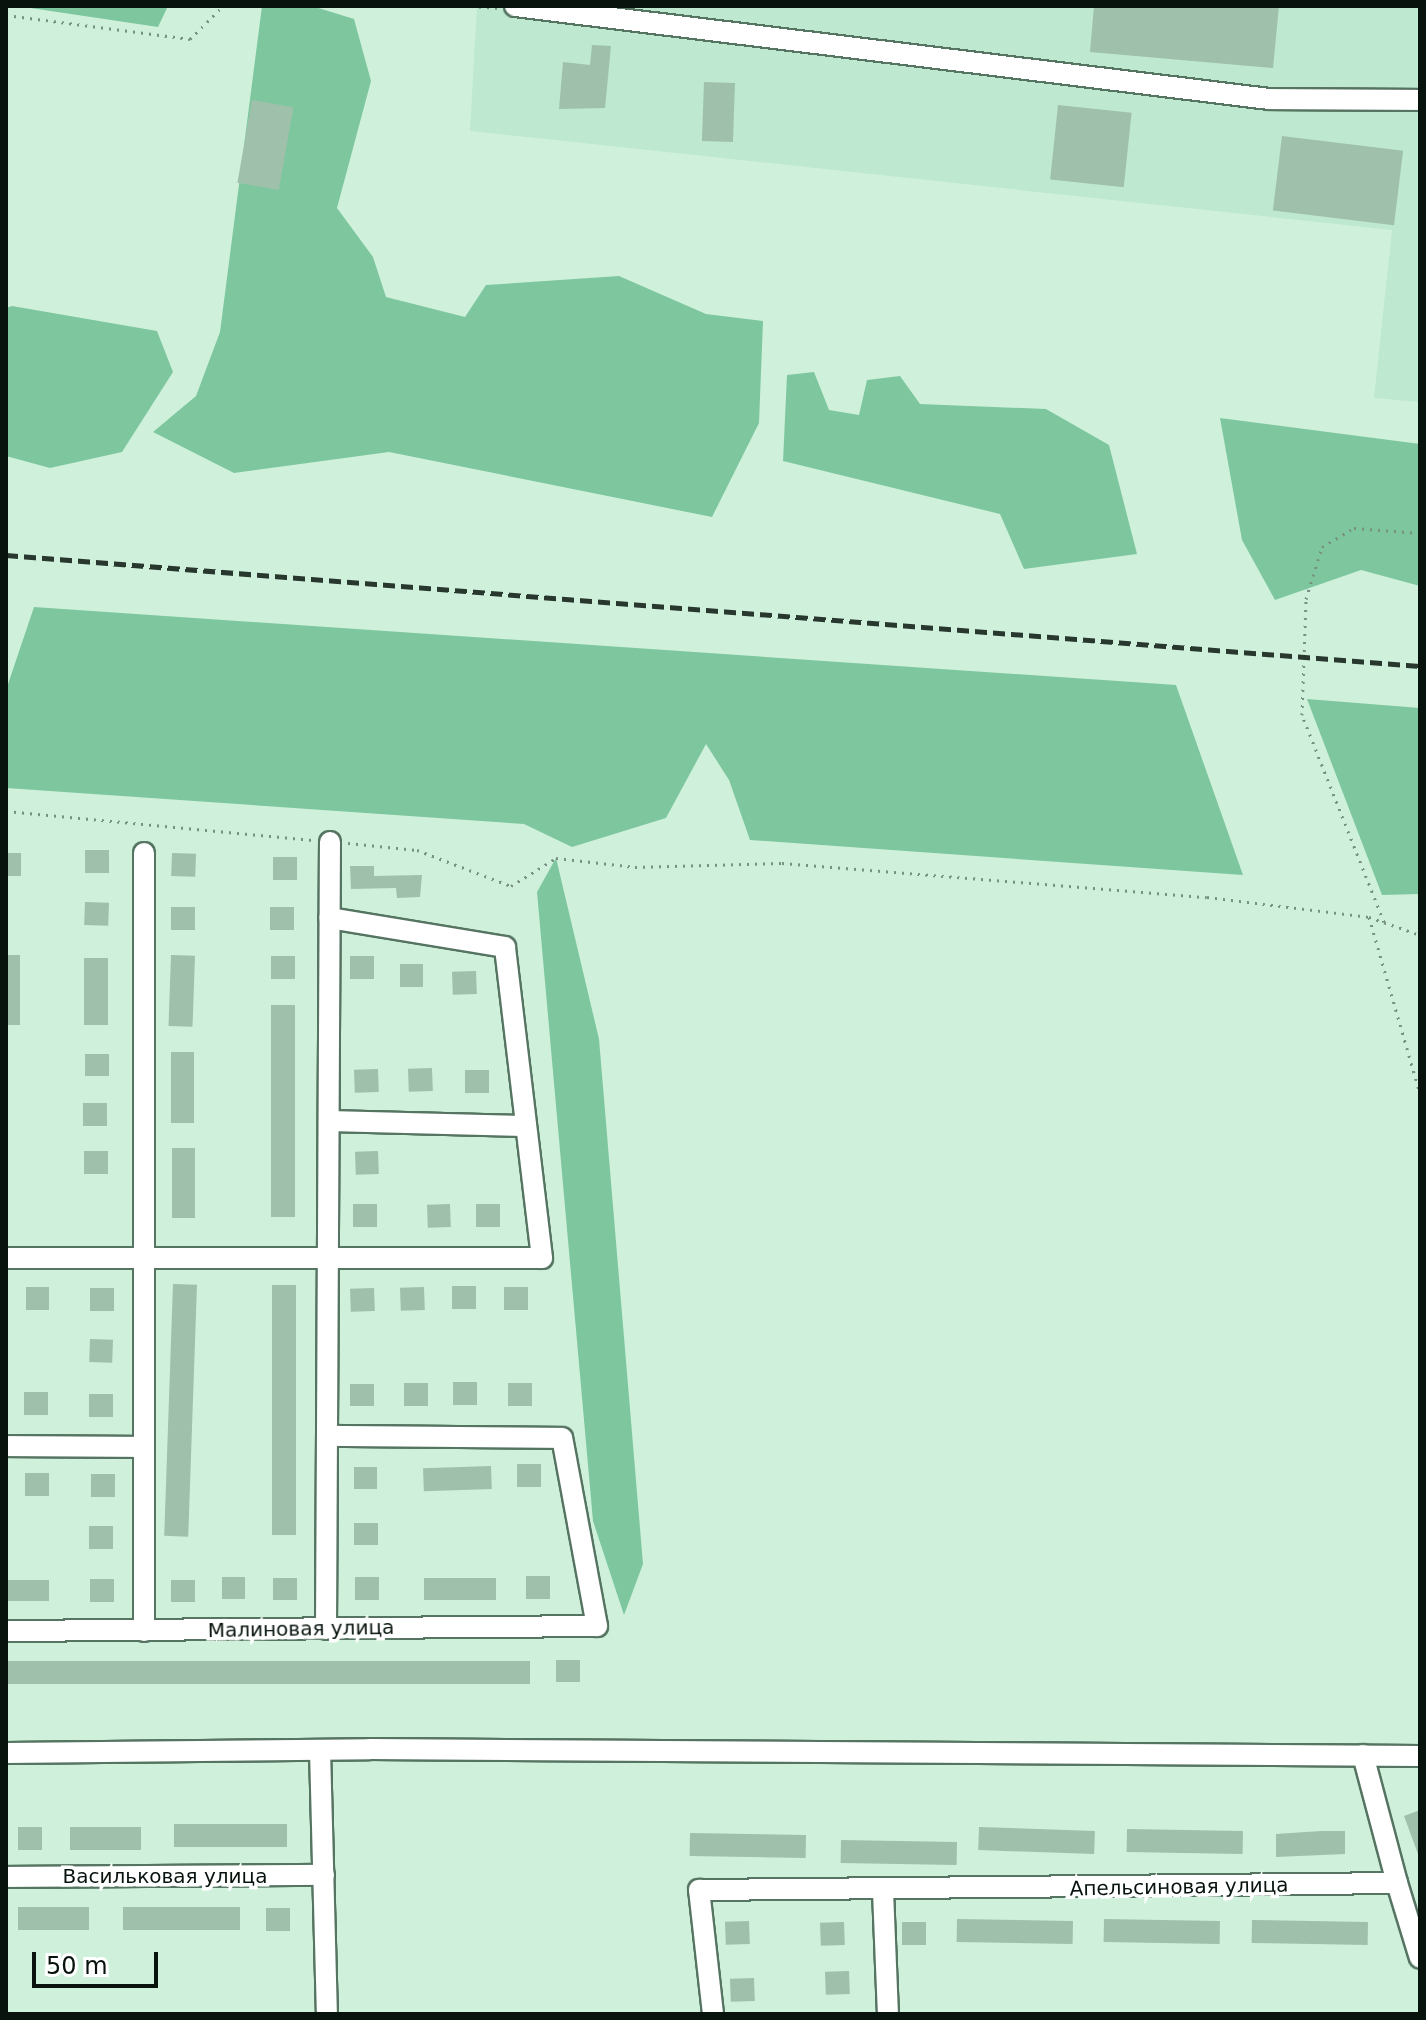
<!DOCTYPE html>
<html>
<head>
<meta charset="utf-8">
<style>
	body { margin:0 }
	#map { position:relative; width:1426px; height:2020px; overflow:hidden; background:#cff1dc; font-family:"DejaVu Sans",sans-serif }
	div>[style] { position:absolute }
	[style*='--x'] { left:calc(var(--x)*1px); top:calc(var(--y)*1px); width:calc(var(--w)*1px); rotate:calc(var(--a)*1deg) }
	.built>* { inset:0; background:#bee8cf }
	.green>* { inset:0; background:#7ec79e }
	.building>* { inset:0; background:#9fc0ab; transform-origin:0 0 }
	.path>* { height:3px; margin-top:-1.5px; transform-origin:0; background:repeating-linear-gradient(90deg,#789182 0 2px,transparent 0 8px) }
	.roads { filter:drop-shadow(2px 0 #567462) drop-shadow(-2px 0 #567462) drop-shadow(0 2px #567462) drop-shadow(0 -2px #567462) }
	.minor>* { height:20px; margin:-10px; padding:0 10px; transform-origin:10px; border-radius:10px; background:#fff }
	.rail>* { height:5px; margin-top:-2.5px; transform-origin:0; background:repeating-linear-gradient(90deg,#28382e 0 12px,transparent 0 18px) }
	span { translate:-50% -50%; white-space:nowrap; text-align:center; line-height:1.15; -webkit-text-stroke:7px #fff; paint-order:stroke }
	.street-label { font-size:20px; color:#07130c }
	.frame { position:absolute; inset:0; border:8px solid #07130c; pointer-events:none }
	.scale { position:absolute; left:32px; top:1952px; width:126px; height:36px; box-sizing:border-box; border:4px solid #07130c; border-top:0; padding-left:10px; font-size:24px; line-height:28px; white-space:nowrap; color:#07130c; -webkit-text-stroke:6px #fff; paint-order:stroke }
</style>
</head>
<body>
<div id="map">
	<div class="built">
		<i style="clip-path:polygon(477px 6px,1420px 6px,1420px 402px,1374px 398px,1392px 230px,470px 131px)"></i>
	</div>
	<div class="green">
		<i style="clip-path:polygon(17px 6px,168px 6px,158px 27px)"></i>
		<i style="clip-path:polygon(262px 6px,312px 6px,354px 19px,371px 81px,337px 208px,373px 257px,386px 297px,465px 317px,486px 285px,619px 276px,706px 314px,763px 321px,759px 423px,712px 517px,389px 452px,234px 473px,153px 432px,196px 396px,220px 332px)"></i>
		<i style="clip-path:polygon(12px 306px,157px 331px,173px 372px,122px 452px,50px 468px,6px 456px,6px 308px)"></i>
		<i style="clip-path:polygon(814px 372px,829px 410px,859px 415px,867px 380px,900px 376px,920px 404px,1046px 409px,1109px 445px,1137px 554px,1024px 569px,1000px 514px,783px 461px,787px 375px)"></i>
		<i style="clip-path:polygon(1220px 418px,1420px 444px,1420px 586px,1361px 570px,1275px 600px,1242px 540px)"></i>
		<i style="clip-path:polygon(34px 607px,1176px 685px,1243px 875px,750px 840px,729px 780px,706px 744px,666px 818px,572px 847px,524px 824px,6px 788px,6px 690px)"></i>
		<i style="clip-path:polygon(1307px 699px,1420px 708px,1420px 894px,1382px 895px)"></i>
		<i style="clip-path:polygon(556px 858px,599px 1039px,643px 1564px,624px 1615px,593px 1521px,537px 892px)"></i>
	</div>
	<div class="building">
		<i style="clip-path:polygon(1094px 6px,1279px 6px,1273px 68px,1090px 52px)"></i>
		<i style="clip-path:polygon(592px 45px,611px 46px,605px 108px,559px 109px,563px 62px,590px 65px)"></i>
		<i style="left:704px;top:82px;width:31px;height:59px;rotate:2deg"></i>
		<i style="left:252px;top:100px;width:42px;height:84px;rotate:10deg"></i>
		<i style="left:1058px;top:105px;width:74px;height:75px;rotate:6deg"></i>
		<i style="left:1282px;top:136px;width:122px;height:75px;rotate:7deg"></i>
		<i style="left:85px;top:850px;width:24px;height:23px"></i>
		<i style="left:6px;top:853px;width:15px;height:23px"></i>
		<i style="left:172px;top:853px;width:24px;height:23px;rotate:2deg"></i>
		<i style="left:273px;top:857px;width:24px;height:23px"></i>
		<i style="clip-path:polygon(350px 866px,374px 866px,374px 876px,422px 875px,420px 897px,397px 898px,396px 888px,351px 889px)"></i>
		<i style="left:85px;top:902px;width:24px;height:23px;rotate:2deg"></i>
		<i style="left:171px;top:907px;width:24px;height:23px"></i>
		<i style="left:270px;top:907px;width:24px;height:23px"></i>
		<i style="left:6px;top:955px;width:14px;height:70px"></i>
		<i style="left:171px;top:955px;width:24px;height:71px;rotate:2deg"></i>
		<i style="left:271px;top:956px;width:24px;height:23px"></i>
		<i style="left:374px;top:956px;width:23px;height:24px;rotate:90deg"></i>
		<i style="left:84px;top:958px;width:24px;height:67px"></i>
		<i style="left:400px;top:964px;width:23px;height:23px"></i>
		<i style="left:476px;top:971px;width:23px;height:24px;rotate:88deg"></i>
		<i style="left:271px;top:1005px;width:24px;height:212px"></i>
		<i style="left:171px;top:1052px;width:23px;height:71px"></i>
		<i style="left:85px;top:1054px;width:24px;height:22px"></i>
		<i style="left:432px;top:1068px;width:23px;height:24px;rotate:88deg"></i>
		<i style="left:378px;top:1069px;width:23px;height:24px;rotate:88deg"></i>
		<i style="left:465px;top:1070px;width:24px;height:23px"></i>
		<i style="left:83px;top:1103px;width:24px;height:23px"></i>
		<i style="left:172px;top:1148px;width:23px;height:70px"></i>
		<i style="left:84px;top:1151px;width:24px;height:23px"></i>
		<i style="left:378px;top:1151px;width:23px;height:23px;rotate:88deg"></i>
		<i style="left:353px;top:1204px;width:24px;height:23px"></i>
		<i style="left:450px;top:1204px;width:23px;height:23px;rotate:88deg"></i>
		<i style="left:500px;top:1204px;width:23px;height:24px;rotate:90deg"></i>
		<i style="left:173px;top:1284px;width:24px;height:252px;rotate:2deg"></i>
		<i style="left:272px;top:1285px;width:24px;height:250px"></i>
		<i style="left:476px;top:1286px;width:23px;height:24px;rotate:90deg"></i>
		<i style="left:26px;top:1287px;width:23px;height:23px"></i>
		<i style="left:424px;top:1287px;width:23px;height:24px;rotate:88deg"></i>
		<i style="left:528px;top:1287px;width:23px;height:24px;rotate:90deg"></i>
		<i style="left:90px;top:1288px;width:24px;height:23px"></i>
		<i style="left:374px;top:1288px;width:23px;height:24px;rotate:88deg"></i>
		<i style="left:90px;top:1339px;width:23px;height:23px;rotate:2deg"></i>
		<i style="left:453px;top:1382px;width:24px;height:23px"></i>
		<i style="left:404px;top:1383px;width:24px;height:23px"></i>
		<i style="left:508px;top:1383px;width:24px;height:23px"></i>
		<i style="left:350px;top:1384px;width:24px;height:22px"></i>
		<i style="left:24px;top:1392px;width:24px;height:23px"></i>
		<i style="left:89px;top:1394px;width:24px;height:23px"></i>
		<i style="left:541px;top:1464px;width:23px;height:24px;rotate:90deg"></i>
		<i style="left:491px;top:1466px;width:23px;height:68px;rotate:88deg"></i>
		<i style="left:354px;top:1467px;width:23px;height:22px"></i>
		<i style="left:25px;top:1473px;width:24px;height:23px"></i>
		<i style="left:91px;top:1474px;width:24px;height:23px"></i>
		<i style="left:354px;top:1523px;width:24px;height:22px"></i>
		<i style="left:89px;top:1526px;width:24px;height:23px"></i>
		<i style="left:526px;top:1576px;width:24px;height:23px"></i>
		<i style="left:222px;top:1577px;width:23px;height:22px"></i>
		<i style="left:355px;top:1577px;width:24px;height:23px"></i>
		<i style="left:273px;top:1578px;width:24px;height:22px"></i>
		<i style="left:424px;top:1578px;width:72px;height:22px"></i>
		<i style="left:90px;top:1579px;width:24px;height:23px"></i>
		<i style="left:6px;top:1580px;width:43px;height:21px"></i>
		<i style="left:171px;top:1580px;width:24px;height:22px"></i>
		<i style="left:556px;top:1660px;width:24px;height:22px"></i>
		<i style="left:6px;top:1661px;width:524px;height:23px"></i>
		<i style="clip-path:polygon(1420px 1810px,1420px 1854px,1418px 1854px,1404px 1816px)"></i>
		<i style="left:287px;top:1824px;width:23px;height:113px;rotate:90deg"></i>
		<i style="left:18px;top:1827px;width:24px;height:23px"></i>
		<i style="left:141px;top:1827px;width:23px;height:71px;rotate:90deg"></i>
		<i style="left:979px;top:1827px;width:116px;height:23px;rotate:2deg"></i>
		<i style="left:1127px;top:1829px;width:116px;height:23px;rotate:1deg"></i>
		<i style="clip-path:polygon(1321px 1831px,1345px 1831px,1345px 1854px,1276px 1857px,1276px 1834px)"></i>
		<i style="left:690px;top:1833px;width:116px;height:23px;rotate:1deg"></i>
		<i style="left:841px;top:1840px;width:116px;height:23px;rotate:1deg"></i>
		<i style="left:18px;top:1907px;width:71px;height:23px"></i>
		<i style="left:123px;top:1907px;width:117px;height:23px"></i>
		<i style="left:266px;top:1908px;width:24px;height:23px"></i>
		<i style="left:957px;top:1919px;width:116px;height:23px;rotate:1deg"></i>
		<i style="left:1104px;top:1919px;width:116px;height:23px;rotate:1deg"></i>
		<i style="left:1252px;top:1920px;width:116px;height:23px;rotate:1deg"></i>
		<i style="left:749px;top:1921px;width:23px;height:24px;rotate:88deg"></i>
		<i style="left:844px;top:1922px;width:23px;height:24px;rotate:88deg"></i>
		<i style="left:902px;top:1922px;width:24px;height:23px"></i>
		<i style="left:849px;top:1971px;width:23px;height:24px;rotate:88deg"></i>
		<i style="left:754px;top:1978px;width:23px;height:24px;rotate:88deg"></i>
	</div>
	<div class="path">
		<i style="--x:471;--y:6;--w:28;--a:4"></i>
		<i style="--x:6;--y:15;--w:186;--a:7.4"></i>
		<i style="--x:190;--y:39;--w:47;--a:-45"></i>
		<i style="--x:6;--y:811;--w:308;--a:5.4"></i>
		<i style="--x:348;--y:843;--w:69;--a:5.8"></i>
		<i style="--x:417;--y:850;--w:101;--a:21"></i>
		<i style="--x:511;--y:886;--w:53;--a:-31.9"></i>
		<i style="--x:556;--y:858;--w:80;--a:6.5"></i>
		<i style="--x:635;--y:867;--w:147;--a:-1.6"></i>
		<i style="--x:782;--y:863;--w:426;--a:4.6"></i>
		<i style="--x:1207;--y:897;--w:163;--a:7"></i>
		<i style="--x:1369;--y:917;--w:54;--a:19.4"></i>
		<i style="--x:1369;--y:917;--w:184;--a:73.9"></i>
		<i style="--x:1384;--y:922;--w:223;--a:-111.6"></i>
		<i style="--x:1302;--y:715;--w:116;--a:-88"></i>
		<i style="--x:1306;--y:599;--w:54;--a:-72.9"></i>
		<i style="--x:1322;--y:547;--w:37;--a:-31"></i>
		<i style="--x:1354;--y:528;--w:66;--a:4.3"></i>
	</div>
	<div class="roads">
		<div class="minor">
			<i style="--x:515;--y:6;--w:760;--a:7.03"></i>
			<i style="--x:1269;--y:99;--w:151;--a:0.4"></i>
			<i style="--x:329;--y:1121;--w:194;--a:1.5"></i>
			<i style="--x:6;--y:1258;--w:536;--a:0"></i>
			<i style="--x:542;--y:1258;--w:313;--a:-96.8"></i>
			<i style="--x:505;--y:947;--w:178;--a:-170.6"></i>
			<i style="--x:6;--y:1446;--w:137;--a:0.4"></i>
			<i style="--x:326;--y:1629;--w:787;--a:-89.71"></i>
			<i style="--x:6;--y:1631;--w:591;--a:-0.48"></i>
			<i style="--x:597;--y:1626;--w:191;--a:-100.5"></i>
			<i style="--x:562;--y:1438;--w:235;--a:-179.5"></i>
			<i style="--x:144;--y:1631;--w:778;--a:-90"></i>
			<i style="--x:320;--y:1750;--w:264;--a:88.5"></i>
			<i style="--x:6;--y:1753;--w:364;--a:-0.6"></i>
			<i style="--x:370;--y:1749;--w:1050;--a:0.38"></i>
			<i style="--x:1363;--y:1755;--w:132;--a:75.1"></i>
			<i style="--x:6;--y:1877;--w:318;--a:-0.4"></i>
			<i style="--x:883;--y:1891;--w:123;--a:87.7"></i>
			<i style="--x:713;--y:2014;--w:125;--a:-96.4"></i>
			<i style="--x:699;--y:1890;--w:698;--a:-0.57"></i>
			<i style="--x:1397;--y:1883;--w:78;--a:73"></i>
		</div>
	</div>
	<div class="rail">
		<i style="--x:6;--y:555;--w:1418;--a:4.49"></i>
	</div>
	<div class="street-label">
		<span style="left:301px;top:1629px;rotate:-1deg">Малиновая улица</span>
		<span style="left:165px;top:1876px">Васильковая улица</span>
		<span style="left:1179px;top:1887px;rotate:-1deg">Апельсиновая улица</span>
	</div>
	<div class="frame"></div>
	<div class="scale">50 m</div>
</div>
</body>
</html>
